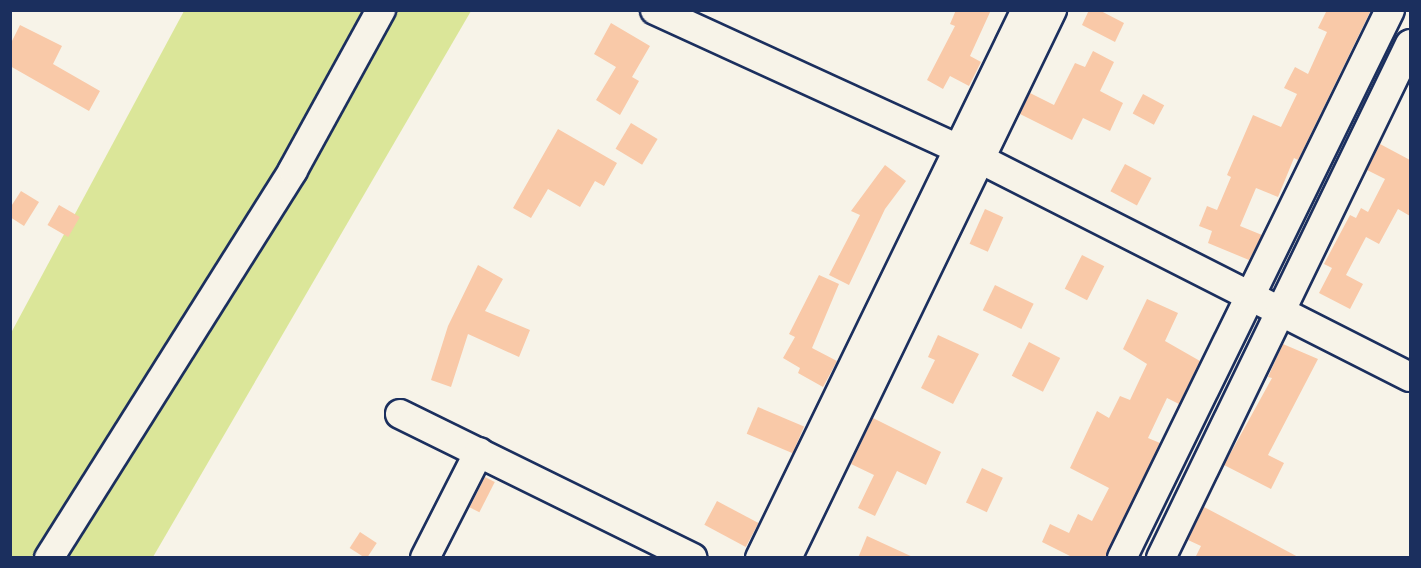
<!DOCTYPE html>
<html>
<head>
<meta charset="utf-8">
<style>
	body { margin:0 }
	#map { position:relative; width:1421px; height:568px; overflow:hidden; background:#f7f3e8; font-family:Mynerve,sans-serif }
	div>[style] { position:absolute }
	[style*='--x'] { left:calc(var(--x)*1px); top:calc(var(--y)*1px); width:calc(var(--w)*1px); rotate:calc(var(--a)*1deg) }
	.green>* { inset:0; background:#dbe699 }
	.building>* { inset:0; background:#f9c9a8; transform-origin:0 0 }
	.roads { filter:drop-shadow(2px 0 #1b2f5e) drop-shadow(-2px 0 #1b2f5e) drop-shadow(0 2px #1b2f5e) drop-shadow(0 -2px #1b2f5e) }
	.street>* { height:28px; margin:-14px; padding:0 14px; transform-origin:14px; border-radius:14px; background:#f7f3e8 }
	span { translate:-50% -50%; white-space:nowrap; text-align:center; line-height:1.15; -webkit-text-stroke:5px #f7f3e8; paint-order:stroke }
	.frame { position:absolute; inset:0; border:12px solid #1b2f5e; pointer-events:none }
</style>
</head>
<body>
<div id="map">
	<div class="green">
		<i style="clip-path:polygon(184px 11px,471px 11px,153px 557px,11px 558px,11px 333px)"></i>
	</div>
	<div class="building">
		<i style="clip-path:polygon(956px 10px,991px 10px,970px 56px,981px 62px,969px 86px,950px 76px,943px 89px,927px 80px,955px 26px,950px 24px)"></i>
		<i style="clip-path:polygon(1089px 10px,1099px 10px,1124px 23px,1115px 42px,1082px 25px)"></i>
		<i style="clip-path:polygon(1327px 10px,1371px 10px,1298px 160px,1294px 158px,1278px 197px,1256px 188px,1240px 226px,1262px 235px,1249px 260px,1208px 243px,1212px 231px,1199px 226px,1207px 206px,1217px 210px,1231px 177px,1227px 175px,1253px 115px,1281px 127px,1297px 94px,1284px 88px,1295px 67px,1308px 74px,1327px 32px,1318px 28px)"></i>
		<i style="clip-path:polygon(611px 23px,650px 46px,632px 77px,639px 81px,620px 115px,596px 100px,616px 67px,594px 54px)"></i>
		<i style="clip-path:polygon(20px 25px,62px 46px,53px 64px,100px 91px,89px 111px,10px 66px,10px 45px)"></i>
		<i style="clip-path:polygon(1093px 51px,1114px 62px,1100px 91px,1123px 103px,1110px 131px,1083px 118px,1072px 140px,1020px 114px,1030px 93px,1054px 105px,1075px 63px,1085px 67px)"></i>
		<i style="left:1143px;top:94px;width:24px;height:22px;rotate:28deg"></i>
		<i style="left:631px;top:123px;width:31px;height:30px;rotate:31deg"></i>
		<i style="clip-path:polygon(558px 129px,617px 163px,604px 186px,595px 181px,580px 207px,548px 189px,531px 218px,513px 208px)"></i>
		<i style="clip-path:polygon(1380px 144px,1410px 160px,1410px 216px,1398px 209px,1379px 244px,1366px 237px,1346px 275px,1363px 284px,1350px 309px,1319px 293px,1332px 268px,1324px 264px,1350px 215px,1356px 218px,1361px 208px,1368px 212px,1385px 179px,1367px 170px)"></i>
		<i style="left:1125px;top:164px;width:30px;height:31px;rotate:28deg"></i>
		<i style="clip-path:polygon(885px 165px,906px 181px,885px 209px,849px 285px,829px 275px,860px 215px,851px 211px)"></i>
		<i style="clip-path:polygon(21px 191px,39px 202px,24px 226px,10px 217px,10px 208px)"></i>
		<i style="left:59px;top:205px;width:24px;height:23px;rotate:30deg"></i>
		<i style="left:985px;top:209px;width:20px;height:38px;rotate:24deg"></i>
		<i style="left:1082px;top:255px;width:25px;height:38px;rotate:27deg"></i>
		<i style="clip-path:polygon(478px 265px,503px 279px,485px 311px,530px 330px,519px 357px,468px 334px,451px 387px,431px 380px,448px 326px)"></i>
		<i style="clip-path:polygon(819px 275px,839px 284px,812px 348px,837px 361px,823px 387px,798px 373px,800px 368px,783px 358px,795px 337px,789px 334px)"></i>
		<i style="left:995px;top:285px;width:43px;height:28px;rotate:26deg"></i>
		<i style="clip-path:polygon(1147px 299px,1178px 313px,1165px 341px,1200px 361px,1179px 404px,1167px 398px,1148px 438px,1160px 443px,1106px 558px,1074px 558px,1042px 542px,1050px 524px,1069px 533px,1078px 514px,1092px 521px,1109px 488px,1070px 468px,1097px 411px,1109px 418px,1120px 396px,1130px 400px,1147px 364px,1123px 349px)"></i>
		<i style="clip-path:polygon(938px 335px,979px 354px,953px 404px,921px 388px,935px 360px,928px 357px)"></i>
		<i style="left:1029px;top:342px;width:35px;height:38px;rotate:27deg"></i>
		<i style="clip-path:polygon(1283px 344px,1318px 359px,1268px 455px,1284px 463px,1271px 489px,1224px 465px,1272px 378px,1268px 377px)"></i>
		<i style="left:758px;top:407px;width:50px;height:29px;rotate:23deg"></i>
		<i style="clip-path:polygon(873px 418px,941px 452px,926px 485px,897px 471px,875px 516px,858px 508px,874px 475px,851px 464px)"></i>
		<i style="left:982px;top:468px;width:23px;height:38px;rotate:25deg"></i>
		<i style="left:485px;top:477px;width:11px;height:34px;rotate:27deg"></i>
		<i style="left:717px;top:501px;width:47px;height:27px;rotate:28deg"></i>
		<i style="clip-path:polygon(1204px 507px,1225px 518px,1300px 558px,1195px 558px,1201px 546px,1188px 540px)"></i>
		<i style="left:360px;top:532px;width:20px;height:19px;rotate:33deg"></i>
		<i style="clip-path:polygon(867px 536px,915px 558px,858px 558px)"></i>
	</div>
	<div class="roads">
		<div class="street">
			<i style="--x:655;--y:10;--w:358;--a:24.6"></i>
			<i style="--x:980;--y:159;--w:482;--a:26.9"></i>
			<i style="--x:400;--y:414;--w:326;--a:26.2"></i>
			<i style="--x:49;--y:558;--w:458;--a:-57.8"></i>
			<i style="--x:293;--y:170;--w:183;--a:-61.2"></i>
			<i style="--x:425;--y:558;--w:119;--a:-63"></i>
			<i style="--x:760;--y:558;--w:609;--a:-64.11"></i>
			<i style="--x:787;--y:558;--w:609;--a:-64.19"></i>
			<i style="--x:1122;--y:558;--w:610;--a:-63.94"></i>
			<i style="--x:1161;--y:558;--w:571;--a:-64.15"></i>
		</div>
	</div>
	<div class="frame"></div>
</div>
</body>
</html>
